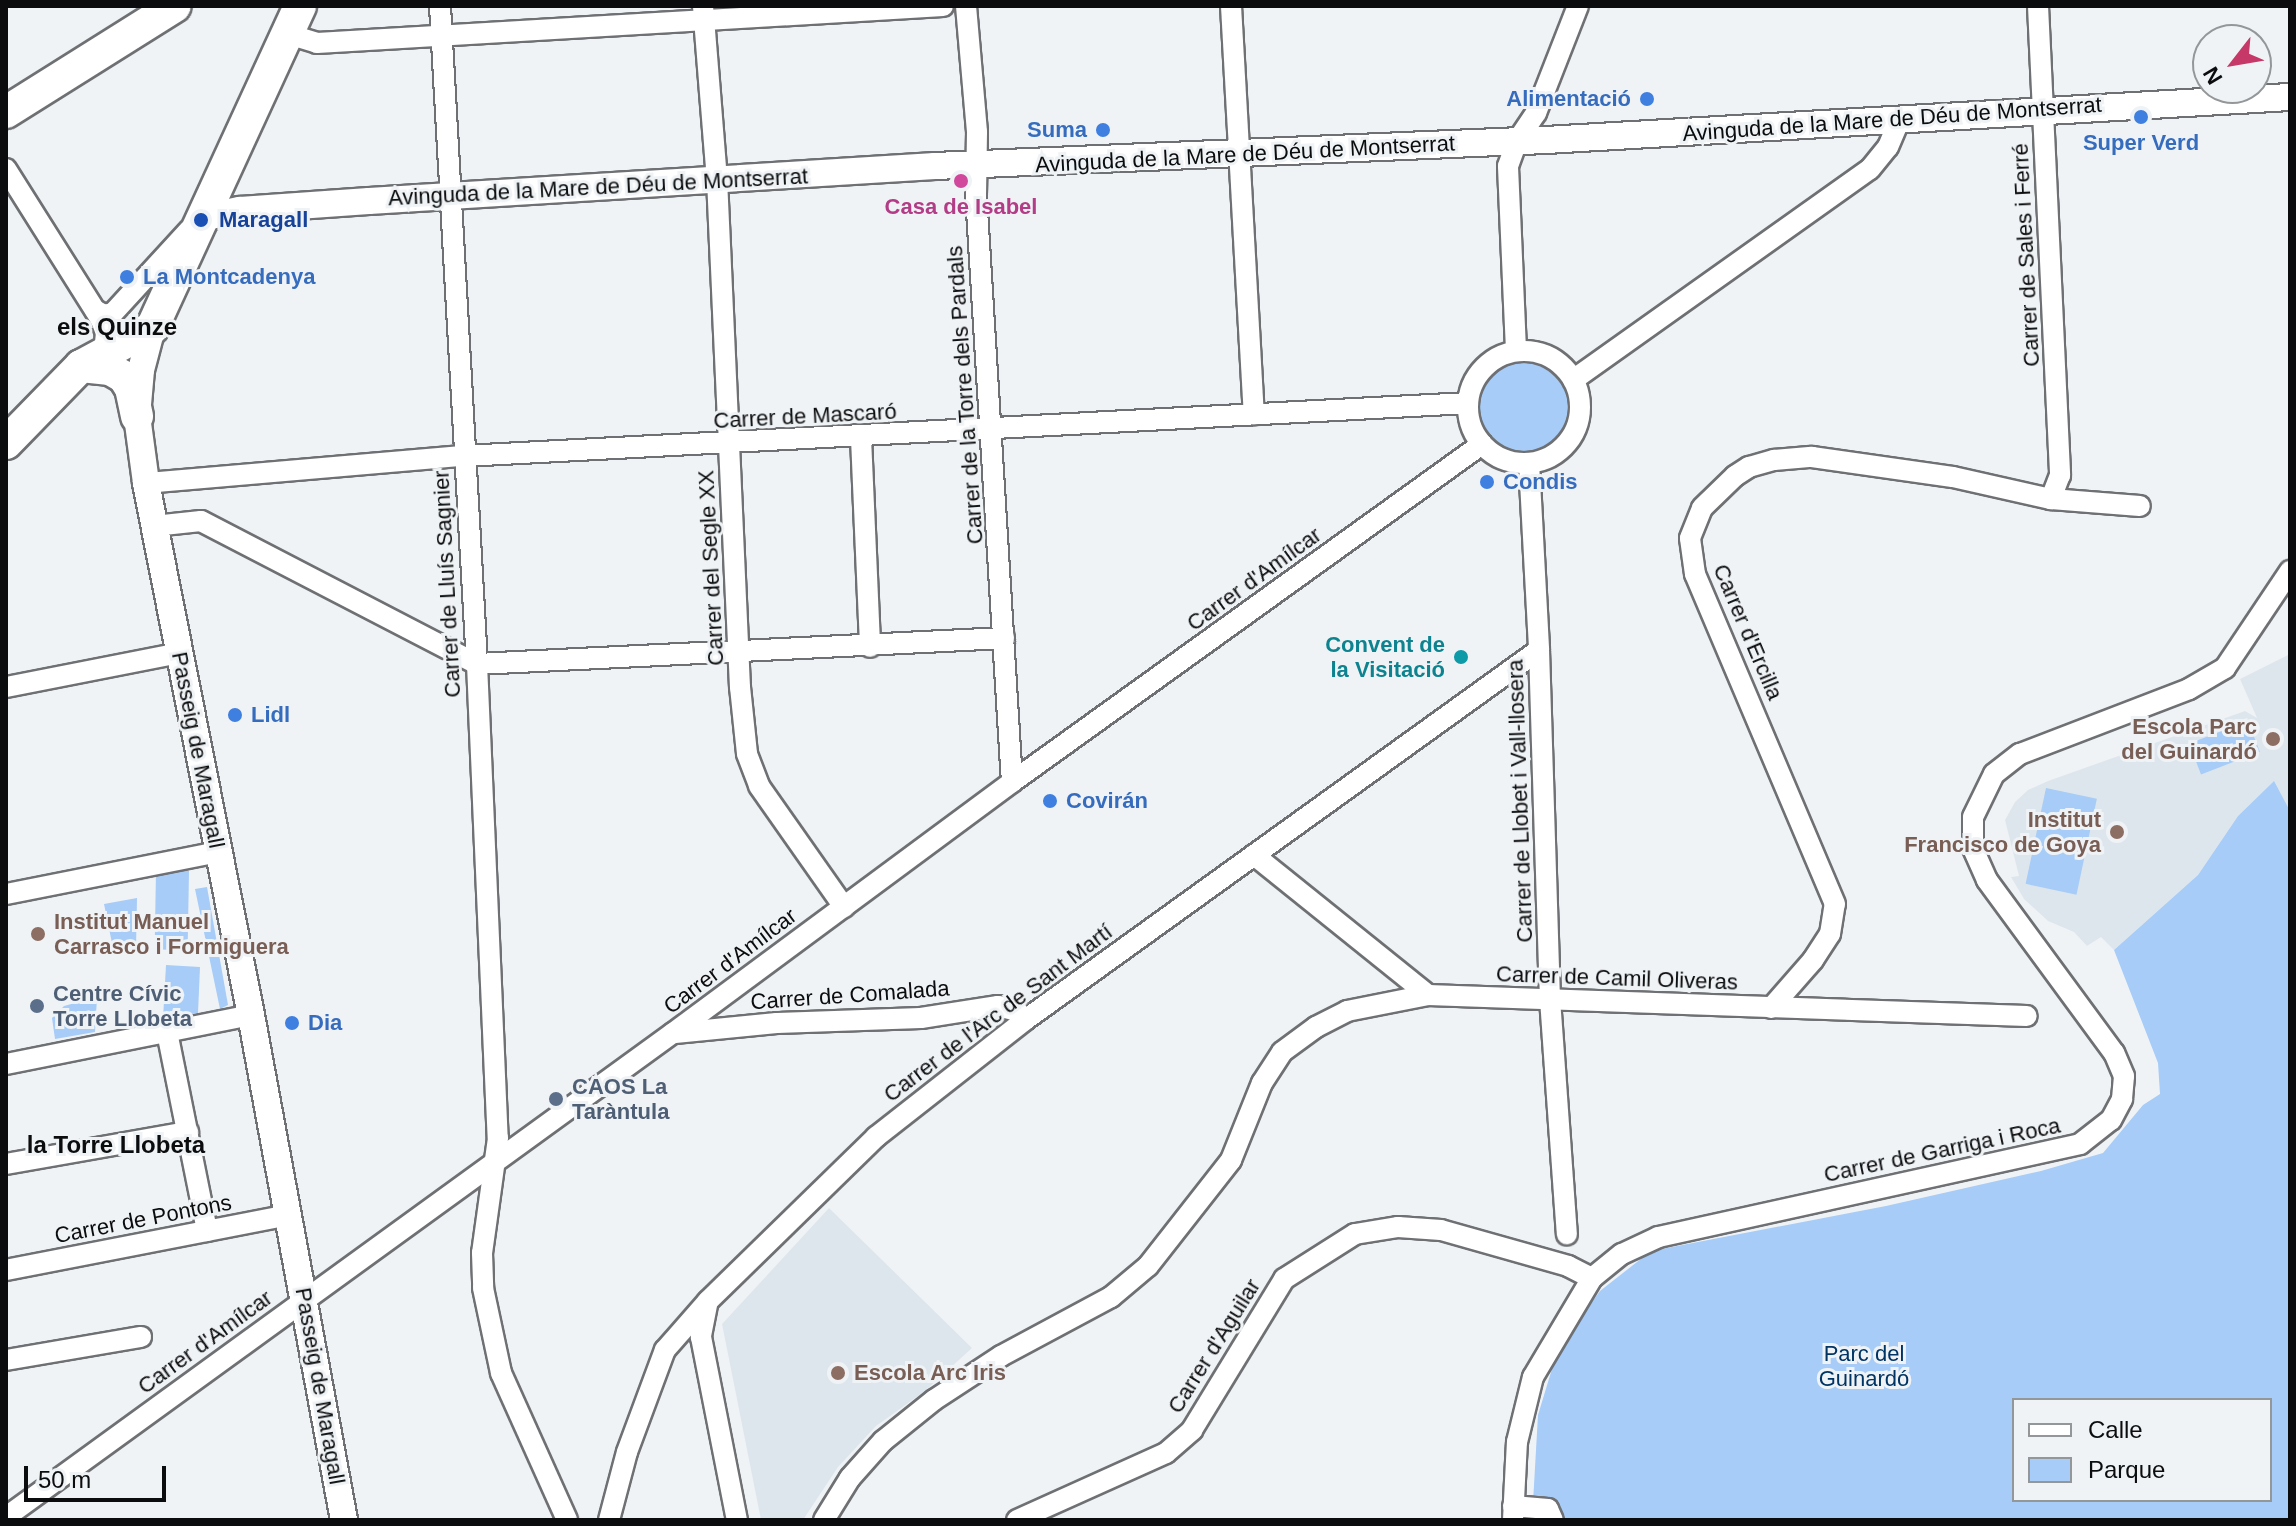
<!DOCTYPE html>
<html>
<head>
<meta charset="utf-8">
<style>
	body { margin:0 }
	#map { position:relative; width:2296px; height:1526px; overflow:hidden; background:#f0f3f6; font-family:Arial,sans-serif }
	div>[style] { position:absolute }
	[style*='--x'] { left:calc(var(--x)*1px); top:calc(var(--y)*1px); width:calc(var(--w)*1px); rotate:calc(var(--a)*1deg) }
	.built>* { inset:0; background:#dee6ed }
	.green>* { inset:0; background:#a6ccf7; transform-origin:0 0 }
	.round { border-radius:50% }
	.roads { filter:drop-shadow(2px 0 #6e7073) drop-shadow(-2px 0 #6e7073) drop-shadow(0 2px #6e7073) drop-shadow(0 -2px #6e7073) }
	.minor>* { height:20px; margin:-10px; padding:0 10px; transform-origin:10px; border-radius:10px; background:#fff }
	.minor>.ring { margin:-10px; padding:0; box-sizing:content-box; background:none; border:20px solid #fff; border-radius:50% }
	.tertiary>* { height:26px; margin:-13px; padding:0 13px; transform-origin:13px; border-radius:13px; background:#fff }
	.primary>* { height:32px; margin:-16px; padding:0 16px; transform-origin:16px; border-radius:16px; background:#fff }
	.dots>* { width:22px; height:22px; translate:-50% -50%; box-sizing:border-box; border:4px solid #f0f3f6; border-radius:50% }
	span { translate:-50% -50%; white-space:nowrap; text-align:center; line-height:1.15; -webkit-text-stroke:6px #f0f3f6; paint-order:stroke }
	.shop-label { font-size:22px; color:#366cbe; font-weight:700 }
	.right { translate:-100% -50%; text-align:right }
	.left { translate:0 -50%; text-align:left }
	.street-label { font-size:22px; color:#0b0c0d }
	.hotel-label { font-size:22px; color:#b23c85; font-weight:700 }
	.transit-label { font-size:22px; color:#164399; font-weight:700 }
	.culture-label { font-size:22px; color:#0d838f; font-weight:700 }
	.education-label { font-size:22px; color:#785e54; font-weight:700 }
	.service-label { font-size:22px; color:#4e5e75; font-weight:700 }
	.park-label { font-size:22px; color:#003465 }
	.neighbourhood-label { font-size:24px; color:#0b0c0d; font-weight:700 }
	.frame { position:absolute; inset:0; border:8px solid #0b0c0d; pointer-events:none }
	.legend { position:absolute; left:2012px; top:1398px; width:260px; height:104px; box-sizing:border-box; background:#f0f3f6; border:2px solid #949799; margin:0; padding:10px 14px; list-style:none; font-size:24px; color:#0b0c0d }
	.legend li { display:flex; align-items:center; gap:16px; height:40px }
	.legend b { width:40px; border:2px solid #949799 }
	.north { position:absolute; left:2192px; top:24px; width:80px; height:80px; box-sizing:border-box; background:#f0f3f6; border:2px solid #949799; border-radius:50%; rotate:239deg; font-size:22px; font-weight:700; line-height:32px; text-align:center; color:#0b0c0d }
	.north::after { content:''; display:block; margin:auto; width:28px; height:36px; background:#c63867; clip-path:polygon(50% 0,100% 100%,50% 72%,0 100%) }
	.scale { position:absolute; left:24px; top:1466px; width:142px; height:36px; box-sizing:border-box; border:4px solid #0b0c0d; border-top:0; padding-left:10px; font-size:24px; line-height:28px; white-space:nowrap; color:#0b0c0d; -webkit-text-stroke:6px #f0f3f6; paint-order:stroke }
</style>
</head>
<body>
<div id="map">
	<div class="built">
		<i style="clip-path:polygon(2290px 654px,2290px 811px,2273px 782px,2238px 816px,2198px 875px,2114px 950px,2101px 937px,2087px 946px,2074px 932px,2048px 921px,2024px 899px,2011px 877px,2019px 876px,2005px 820px,2015px 802px,2028px 790px,2048px 781px,2245px 711px,2257px 718px,2240px 679px)"></i>
		<i style="clip-path:polygon(829px 1208px,972px 1348px,925px 1391px,876px 1426px,838px 1467px,803px 1520px,761px 1520px,722px 1324px)"></i>
	</div>
	<div class="green">
		<i class="round" style="left:1478px;top:361px;width:92px;height:92px"></i>
		<i style="left:2248px;top:721px;width:33px;height:63px;rotate:69deg"></i>
		<i style="clip-path:polygon(evenodd,2274px 781px,2290px 811px,2290px 1520px,1532px 1520px,1538px 1415px,1558px 1349px,1600px 1291px,1651px 1251px,1886px 1206px,2041px 1171px,2103px 1153px,2143px 1105px,2160px 1094px,2158px 1063px,2114px 950px,2198px 875px,2238px 816px,2274px 781px,2014px 1400px,2270px 1400px,2270px 1500px,2014px 1500px,2014px 1400px)"></i>
		<i style="left:2046px;top:788px;width:52px;height:98px;rotate:12deg"></i>
		<i style="left:189px;top:871px;width:79px;height:33px;rotate:91deg"></i>
		<i style="clip-path:polygon(207px 887px,228px 1005px,220px 1009px,195px 889px)"></i>
		<i style="clip-path:polygon(137px 898px,136px 949px,113px 948px,104px 904px)"></i>
		<i style="clip-path:polygon(166px 965px,200px 967px,198px 1013px,163px 1019px)"></i>
		<i style="clip-path:polygon(75px 996px,97px 998px,95px 1032px,55px 1039px,52px 1018px,64px 1006px,75px 1003px)"></i>
	</div>
	<div class="roads">
		<div class="minor">
			<i style="--x:440;--y:6;--w:659;--a:86.78"></i>
			<i style="--x:477;--y:664;--w:474;--a:87.5"></i>
			<i style="--x:498;--y:1138;--w:116;--a:97.9"></i>
			<i style="--x:482;--y:1253;--w:35;--a:88"></i>
			<i style="--x:483;--y:1288;--w:87;--a:78"></i>
			<i style="--x:501;--y:1373;--w:161;--a:65.8"></i>
			<i style="--x:703;--y:6;--w:174;--a:85.4"></i>
			<i style="--x:717;--y:179;--w:509;--a:87.41"></i>
			<i style="--x:740;--y:687;--w:67;--a:84"></i>
			<i style="--x:747;--y:754;--w:34;--a:69"></i>
			<i style="--x:759;--y:786;--w:148;--a:54.9"></i>
			<i style="--x:966;--y:6;--w:126;--a:85"></i>
			<i style="--x:977;--y:132;--w:62;--a:90.9"></i>
			<i style="--x:976;--y:194;--w:589;--a:86.5"></i>
			<i style="--x:1231;--y:6;--w:409;--a:86.8"></i>
			<i style="--x:2038;--y:6;--w:470;--a:87.3"></i>
			<i style="--x:2060;--y:475;--w:26;--a:111"></i>
			<i style="--x:288;--y:34;--w:30;--a:17"></i>
			<i style="--x:317;--y:43;--w:627;--a:-3.38"></i>
			<i style="--x:6;--y:169;--w:178;--a:57.8"></i>
			<i style="--x:101;--y:320;--w:14;--a:69"></i>
			<i style="--x:106;--y:333;--w:19;--a:96"></i>
			<i style="--x:95;--y:310;--w:10;--a:29"></i>
			<i style="--x:104;--y:315;--w:9;--a:-13"></i>
			<i style="--x:113;--y:313;--w:113;--a:-47.5"></i>
			<i style="--x:1516;--y:350;--w:184;--a:-92.5"></i>
			<i style="--x:1508;--y:166;--w:27;--a:-70"></i>
			<i style="--x:1517;--y:141;--w:34;--a:-56"></i>
			<i style="--x:1536;--y:113;--w:115;--a:-68.6"></i>
			<i class="ring" style="left:1468px;top:351px;width:92px;height:92px"></i>
			<i style="--x:1573;--y:380;--w:364;--a:-35.4"></i>
			<i style="--x:1870;--y:169;--w:28;--a:-51"></i>
			<i style="--x:1888;--y:147;--w:28;--a:-67"></i>
			<i style="--x:861;--y:438;--w:209;--a:87.5"></i>
			<i style="--x:1529;--y:463;--w:187;--a:86.9"></i>
			<i style="--x:1539;--y:650;--w:349;--a:88.2"></i>
			<i style="--x:1550;--y:999;--w:236;--a:85.9"></i>
			<i style="--x:146;--y:483;--w:319;--a:-4.9"></i>
			<i style="--x:464;--y:456;--w:1005;--a:-3.02"></i>
			<i style="--x:154;--y:526;--w:47;--a:-6.1"></i>
			<i style="--x:201;--y:521;--w:311;--a:27.4"></i>
			<i style="--x:477;--y:664;--w:528;--a:-2.82"></i>
			<i style="--x:6;--y:687;--w:176;--a:-11.1"></i>
			<i style="--x:1254;--y:855;--w:223;--a:38.8"></i>
			<i style="--x:6;--y:894;--w:216;--a:-11.2"></i>
			<i style="--x:1771;--y:1008;--w:64;--a:-48.8"></i>
			<i style="--x:1813;--y:960;--w:31;--a:-57"></i>
			<i style="--x:1830;--y:934;--w:30;--a:-81"></i>
			<i style="--x:1835;--y:904;--w:358;--a:-113"></i>
			<i style="--x:1695;--y:574;--w:36;--a:-98"></i>
			<i style="--x:1690;--y:538;--w:32;--a:-68"></i>
			<i style="--x:1702;--y:508;--w:46;--a:-44.1"></i>
			<i style="--x:1735;--y:476;--w:17;--a:-33"></i>
			<i style="--x:1749;--y:467;--w:26;--a:-16"></i>
			<i style="--x:1774;--y:460;--w:38;--a:-5"></i>
			<i style="--x:1812;--y:457;--w:142;--a:8.1"></i>
			<i style="--x:1953;--y:477;--w:100;--a:12.7"></i>
			<i style="--x:2051;--y:499;--w:89;--a:4.5"></i>
			<i style="--x:167;--y:1032;--w:203;--a:78.6"></i>
			<i style="--x:675;--y:1033;--w:102;--a:-5.6"></i>
			<i style="--x:777;--y:1023;--w:144;--a:-2"></i>
			<i style="--x:921;--y:1018;--w:78;--a:-8.9"></i>
			<i style="--x:998;--y:1006;--w:20;--a:15"></i>
			<i style="--x:1017;--y:1011;--w:12;--a:48"></i>
			<i style="--x:6;--y:1064;--w:250;--a:-11.3"></i>
			<i style="--x:6;--y:1164;--w:185;--a:-10"></i>
			<i style="--x:6;--y:1270;--w:288;--a:-11"></i>
			<i style="--x:707;--y:1305;--w:33;--a:101"></i>
			<i style="--x:701;--y:1337;--w:187;--a:78.9"></i>
			<i style="--x:6;--y:1360;--w:137;--a:-9.7"></i>
			<i style="--x:1513;--y:1506;--w:35;--a:5"></i>
			<i style="--x:1548;--y:1509;--w:12;--a:66"></i>
			<i style="--x:6;--y:1517;--w:824;--a:-35.97"></i>
			<i style="--x:673;--y:1033;--w:422;--a:-36.5"></i>
			<i style="--x:1012;--y:782;--w:579;--a:-35.72"></i>
			<i style="--x:609;--y:1520;--w:70;--a:-75.2"></i>
			<i style="--x:627;--y:1452;--w:109;--a:-69.6"></i>
			<i style="--x:665;--y:1350;--w:65;--a:-48.7"></i>
			<i style="--x:708;--y:1301;--w:235;--a:-44.3"></i>
			<i style="--x:876;--y:1137;--w:189;--a:-38.1"></i>
			<i style="--x:1025;--y:1020;--w:633;--a:-35.75"></i>
			<i style="--x:824;--y:1520;--w:49;--a:-58.2"></i>
			<i style="--x:850;--y:1478;--w:50;--a:-48.3"></i>
			<i style="--x:883;--y:1441;--w:65;--a:-38.8"></i>
			<i style="--x:934;--y:1400;--w:80;--a:-33.3"></i>
			<i style="--x:1001;--y:1356;--w:125;--a:-28.2"></i>
			<i style="--x:1111;--y:1297;--w:48;--a:-40"></i>
			<i style="--x:1148;--y:1266;--w:135;--a:-51.9"></i>
			<i style="--x:1231;--y:1160;--w:83;--a:-68.1"></i>
			<i style="--x:1262;--y:1083;--w:37;--a:-57"></i>
			<i style="--x:1282;--y:1052;--w:42;--a:-36.3"></i>
			<i style="--x:1316;--y:1027;--w:35;--a:-27"></i>
			<i style="--x:1347;--y:1011;--w:83;--a:-11.2"></i>
			<i style="--x:1428;--y:995;--w:599;--a:2.01"></i>
			<i style="--x:1017;--y:1520;--w:163;--a:-24.2"></i>
			<i style="--x:1166;--y:1453;--w:35;--a:-41"></i>
			<i style="--x:1192;--y:1430;--w:177;--a:-58.6"></i>
			<i style="--x:1284;--y:1279;--w:84;--a:-32.4"></i>
			<i style="--x:1355;--y:1234;--w:44;--a:-9.2"></i>
			<i style="--x:1398;--y:1227;--w:43;--a:4"></i>
			<i style="--x:1441;--y:1230;--w:132;--a:15.8"></i>
			<i style="--x:1568;--y:1266;--w:27;--a:27"></i>
			<i style="--x:1513;--y:1520;--w:78;--a:-87.1"></i>
			<i style="--x:1517;--y:1442;--w:67;--a:-76.2"></i>
			<i style="--x:1533;--y:1377;--w:115;--a:-59.2"></i>
			<i style="--x:1592;--y:1278;--w:38;--a:-39"></i>
			<i style="--x:1622;--y:1254;--w:40;--a:-25"></i>
			<i style="--x:1658;--y:1237;--w:432;--a:-12.4"></i>
			<i style="--x:2080;--y:1144;--w:39;--a:-38"></i>
			<i style="--x:2111;--y:1120;--w:24;--a:-62"></i>
			<i style="--x:2122;--y:1099;--w:23;--a:-85"></i>
			<i style="--x:2124;--y:1076;--w:25;--a:-113"></i>
			<i style="--x:2114;--y:1053;--w:215;--a:-126.3"></i>
			<i style="--x:1987;--y:880;--w:35;--a:-114"></i>
			<i style="--x:1973;--y:848;--w:31;--a:-90"></i>
			<i style="--x:1973;--y:817;--w:48;--a:-64"></i>
			<i style="--x:1994;--y:774;--w:33;--a:-38"></i>
			<i style="--x:2020;--y:754;--w:181;--a:-21"></i>
			<i style="--x:2189;--y:689;--w:42;--a:-30.3"></i>
			<i style="--x:2225;--y:668;--w:117;--a:-56.2"></i>
		</div>
		<div class="tertiary">
			<i style="--x:201;--y:218;--w:40;--a:-12"></i>
			<i style="--x:240;--y:210;--w:129;--a:-4"></i>
			<i style="--x:369;--y:201;--w:567;--a:-3.54"></i>
			<i style="--x:935;--y:166;--w:612;--a:-2.44"></i>
			<i style="--x:1546;--y:140;--w:745;--a:-3.31"></i>
			<i style="--x:152;--y:328;--w:43;--a:104.7"></i>
			<i style="--x:141;--y:370;--w:46;--a:95"></i>
			<i style="--x:137;--y:416;--w:68;--a:82.3"></i>
			<i style="--x:146;--y:483;--w:542;--a:78.84"></i>
			<i style="--x:251;--y:1015;--w:513;--a:79.57"></i>
		</div>
		<div class="primary">
			<i style="--x:6;--y:112;--w:199;--a:-32.1"></i>
			<i style="--x:81;--y:366;--w:29;--a:6"></i>
			<i style="--x:110;--y:369;--w:16;--a:30"></i>
			<i style="--x:124;--y:377;--w:13;--a:58"></i>
			<i style="--x:131;--y:388;--w:29;--a:78"></i>
			<i style="--x:6;--y:443;--w:107;--a:-45.8"></i>
			<i style="--x:81;--y:366;--w:81;--a:-28.2"></i>
			<i style="--x:152;--y:328;--w:354;--a:-65.3"></i>
		</div>
	</div>
	<div class="dots">
		<i style="left:1647px;top:99px;background:#3f7fe0"></i>
		<i style="left:2141px;top:117px;background:#3f7fe0"></i>
		<i style="left:1103px;top:130px;background:#3f7fe0"></i>
		<i style="left:961px;top:181px;background:#d1479c"></i>
		<i style="left:201px;top:220px;background:#1a4fb4"></i>
		<i style="left:127px;top:277px;background:#3f7fe0"></i>
		<i style="left:1487px;top:482px;background:#3f7fe0"></i>
		<i style="left:1461px;top:657px;background:#0f9aa8"></i>
		<i style="left:235px;top:715px;background:#3f7fe0"></i>
		<i style="left:2273px;top:739px;background:#8d6e63"></i>
		<i style="left:1050px;top:801px;background:#3f7fe0"></i>
		<i style="left:2117px;top:832px;background:#8d6e63"></i>
		<i style="left:38px;top:934px;background:#8d6e63"></i>
		<i style="left:37px;top:1006px;background:#5c6f8a"></i>
		<i style="left:292px;top:1023px;background:#3f7fe0"></i>
		<i style="left:556px;top:1099px;background:#5c6f8a"></i>
		<i style="left:838px;top:1373px;background:#8d6e63"></i>
	</div>
	<div class="shop-label">
		<span class="right" style="left:1631px;top:99px">Alimentació</span>
		<span class="right" style="left:1087px;top:130px">Suma</span>
		<span style="left:2141px;top:143px">Super Verd</span>
		<span class="left" style="left:143px;top:277px">La Montcadenya</span>
		<span class="left" style="left:1503px;top:482px">Condis</span>
		<span class="left" style="left:251px;top:715px">Lidl</span>
		<span class="left" style="left:1066px;top:801px">Covirán</span>
		<span class="left" style="left:308px;top:1023px">Dia</span>
	</div>
	<div class="street-label">
		<span style="left:1892px;top:119px;rotate:-4deg">Avinguda de la Mare de Déu de Montserrat</span>
		<span style="left:1245px;top:154px;rotate:-3deg">Avinguda de la Mare de Déu de Montserrat</span>
		<span style="left:598px;top:187px;rotate:-3deg">Avinguda de la Mare de Déu de Montserrat</span>
		<span style="left:2026px;top:255px;rotate:-93deg">Carrer de Sales i Ferré</span>
		<span style="left:965px;top:395px;rotate:-94deg">Carrer de la Torre dels Pardals</span>
		<span style="left:805px;top:416px;rotate:-3deg">Carrer de Mascaró</span>
		<span style="left:711px;top:568px;rotate:-93deg">Carrer del Segle XX</span>
		<span style="left:1254px;top:579px;rotate:-36deg">Carrer d'Amílcar</span>
		<span style="left:447px;top:584px;rotate:-93deg">Carrer de Lluís Sagnier</span>
		<span style="left:1748px;top:632px;rotate:67deg">Carrer d'Ercilla</span>
		<span style="left:198px;top:750px;rotate:79deg">Passeig de Maragall</span>
		<span style="left:1520px;top:801px;rotate:-92deg">Carrer de Llobet i Vall-llosera</span>
		<span style="left:730px;top:961px;rotate:-37deg">Carrer d'Amílcar</span>
		<span style="left:1617px;top:978px;rotate:2deg">Carrer de Camil Oliveras</span>
		<span style="left:850px;top:995px;rotate:-4deg">Carrer de Comalada</span>
		<span style="left:998px;top:1013px;rotate:-37deg">Carrer de l'Arc de Sant Martí</span>
		<span style="left:1942px;top:1150px;rotate:-12deg">Carrer de Garriga i Roca</span>
		<span style="left:143px;top:1219px;rotate:-11deg">Carrer de Pontons</span>
		<span style="left:205px;top:1342px;rotate:-36deg">Carrer d'Amílcar</span>
		<span style="left:1214px;top:1346px;rotate:-58deg">Carrer d'Aguilar</span>
		<span style="left:320px;top:1386px;rotate:80deg">Passeig de Maragall</span>
	</div>
	<div class="hotel-label">
		<span style="left:961px;top:207px">Casa de Isabel</span>
	</div>
	<div class="transit-label">
		<span class="left" style="left:219px;top:220px">Maragall</span>
	</div>
	<div class="culture-label">
		<span class="right" style="left:1445px;top:657px">Convent de<br>la Visitació</span>
	</div>
	<div class="education-label">
		<span class="right" style="left:2257px;top:739px">Escola Parc<br>del Guinardó</span>
		<span class="right" style="left:2101px;top:832px">Institut<br>Francisco de Goya</span>
		<span class="left" style="left:54px;top:934px">Institut Manuel<br>Carrasco i Formiguera</span>
		<span class="left" style="left:854px;top:1373px">Escola Arc Iris</span>
	</div>
	<div class="service-label">
		<span class="left" style="left:53px;top:1006px">Centre Cívic<br>Torre Llobeta</span>
		<span class="left" style="left:572px;top:1099px">CAOS La<br>Taràntula</span>
	</div>
	<div class="park-label">
		<span style="left:1864px;top:1366px">Parc del<br>Guinardó</span>
	</div>
	<div class="neighbourhood-label">
		<span style="left:117px;top:327px">els Quinze</span>
		<span style="left:116px;top:1145px">la Torre Llobeta</span>
	</div>
	<div class="frame"></div>
	<ul class="legend">
	<li><b style="height:10px;background:#fff"></b>Calle</li>
	<li><b style="height:22px;background:#a6ccf7"></b>Parque</li>
	</ul>
	<div class="north">N</div>
	<div class="scale">50 m</div>
</div>
</body>
</html>
